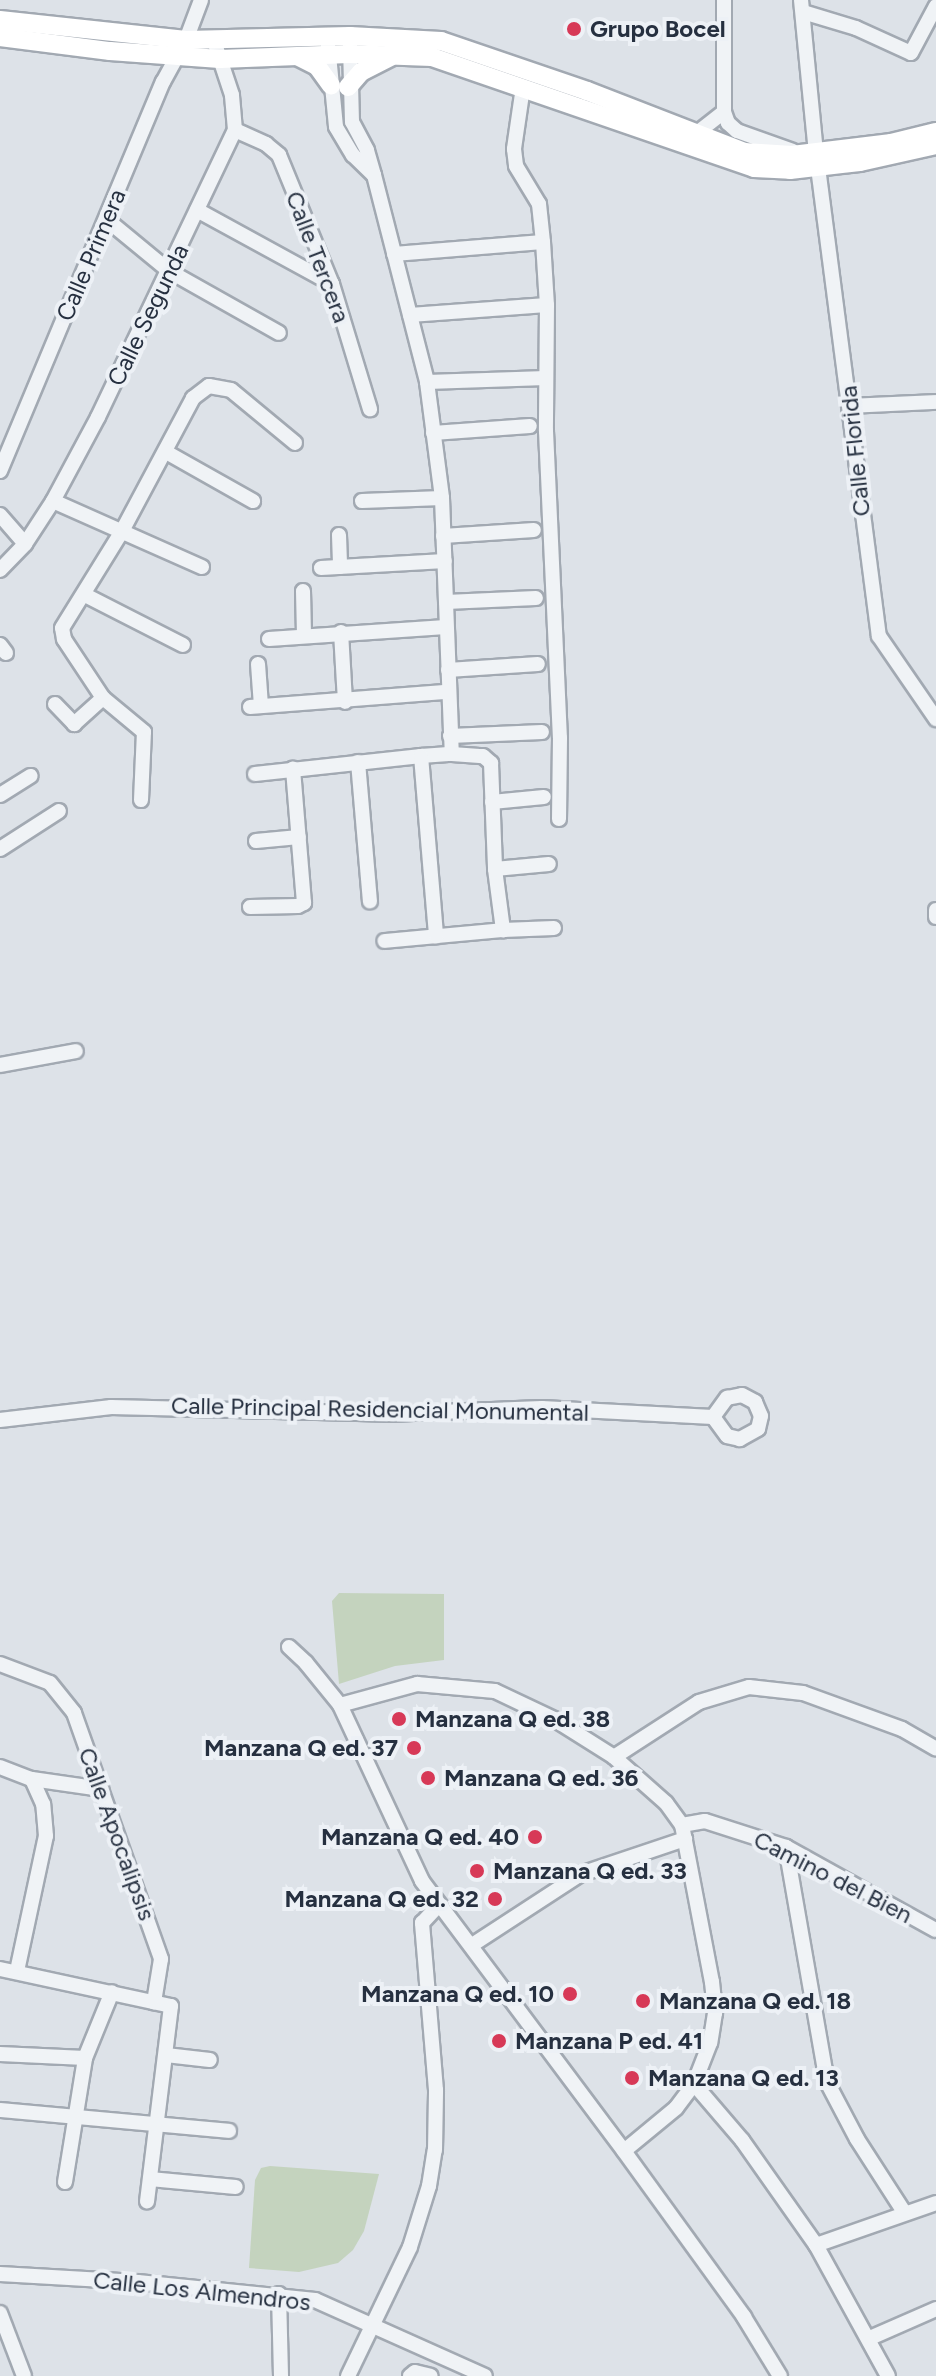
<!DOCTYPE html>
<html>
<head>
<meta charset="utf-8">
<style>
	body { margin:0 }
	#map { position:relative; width:936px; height:2376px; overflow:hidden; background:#dde2e8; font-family:Figtree,sans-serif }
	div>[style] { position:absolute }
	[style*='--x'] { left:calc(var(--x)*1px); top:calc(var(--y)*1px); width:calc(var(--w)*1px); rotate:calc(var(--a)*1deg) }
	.green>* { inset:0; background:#c4d3be }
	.roads { filter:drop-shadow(2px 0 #a2a9b2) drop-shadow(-2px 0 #a2a9b2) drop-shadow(0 2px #a2a9b2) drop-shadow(0 -2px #a2a9b2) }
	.minor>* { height:14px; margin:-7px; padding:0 7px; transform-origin:7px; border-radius:7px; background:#f0f3f6 }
	.major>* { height:18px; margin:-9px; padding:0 9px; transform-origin:9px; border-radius:9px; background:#fff }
	.dots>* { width:22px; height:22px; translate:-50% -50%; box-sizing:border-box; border:4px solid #edf1f6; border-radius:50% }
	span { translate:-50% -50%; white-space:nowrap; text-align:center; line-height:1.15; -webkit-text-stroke:8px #edf1f6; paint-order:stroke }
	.poi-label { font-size:24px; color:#263040; font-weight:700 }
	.left { translate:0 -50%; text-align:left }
	.right { translate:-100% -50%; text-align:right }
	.street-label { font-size:24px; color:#263040 }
</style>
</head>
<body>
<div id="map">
	<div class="green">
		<i style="clip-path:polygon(339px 1593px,444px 1594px,444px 1660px,395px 1666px,339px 1684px,332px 1601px)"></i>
		<i style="clip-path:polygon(270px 2166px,379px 2174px,364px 2231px,353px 2250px,338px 2263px,299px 2272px,249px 2268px,255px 2180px,261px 2168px)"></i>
	</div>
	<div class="roads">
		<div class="minor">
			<i style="--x:724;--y:0;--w:112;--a:90"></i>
			<i style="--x:724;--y:112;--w:12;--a:70"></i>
			<i style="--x:728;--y:123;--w:12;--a:42"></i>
			<i style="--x:737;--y:131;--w:59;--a:19.7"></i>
			<i style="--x:801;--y:0;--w:153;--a:84.4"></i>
			<i style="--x:816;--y:152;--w:488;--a:82.6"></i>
			<i style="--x:879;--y:636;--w:101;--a:55.5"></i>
			<i style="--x:803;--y:12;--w:55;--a:16.8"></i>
			<i style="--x:856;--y:28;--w:60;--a:24.4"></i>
			<i style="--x:911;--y:53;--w:53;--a:-62"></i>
			<i style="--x:328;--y:45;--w:82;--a:84.4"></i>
			<i style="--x:336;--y:127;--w:33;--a:59"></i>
			<i style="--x:353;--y:155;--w:29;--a:44"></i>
			<i style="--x:374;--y:175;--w:26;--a:-106"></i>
			<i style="--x:367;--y:150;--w:32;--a:-118"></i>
			<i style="--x:352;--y:122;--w:77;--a:-91.5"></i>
			<i style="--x:523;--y:87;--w:63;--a:98.3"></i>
			<i style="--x:514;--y:149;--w:17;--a:83"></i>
			<i style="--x:516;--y:166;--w:44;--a:58.8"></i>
			<i style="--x:539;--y:204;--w:38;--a:84"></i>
			<i style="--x:235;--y:130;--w:34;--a:24"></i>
			<i style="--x:266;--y:144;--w:17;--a:40"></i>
			<i style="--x:279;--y:155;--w:139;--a:67.7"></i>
			<i style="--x:332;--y:284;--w:131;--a:73.1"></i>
			<i style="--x:697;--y:133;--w:34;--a:-38"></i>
			<i style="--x:374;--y:175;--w:214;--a:75.6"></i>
			<i style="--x:427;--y:382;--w:117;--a:82.6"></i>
			<i style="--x:442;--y:498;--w:256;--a:87.8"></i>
			<i style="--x:452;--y:754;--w:31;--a:4"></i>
			<i style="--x:483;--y:756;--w:11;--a:41"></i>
			<i style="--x:491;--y:763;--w:106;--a:87.8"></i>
			<i style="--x:495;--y:869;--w:62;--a:82.5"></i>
			<i style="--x:503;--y:930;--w:119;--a:174.7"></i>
			<i style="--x:197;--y:210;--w:154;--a:28.7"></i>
			<i style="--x:106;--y:219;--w:82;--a:39.5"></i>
			<i style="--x:169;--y:271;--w:126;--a:29.4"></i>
			<i style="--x:394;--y:254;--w:149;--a:-4.6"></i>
			<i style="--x:543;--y:242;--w:63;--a:86.4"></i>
			<i style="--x:547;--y:305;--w:126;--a:90.5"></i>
			<i style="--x:546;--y:431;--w:307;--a:87.4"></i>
			<i style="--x:560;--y:738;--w:81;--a:90.7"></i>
			<i style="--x:410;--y:315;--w:137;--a:-4.2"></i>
			<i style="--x:427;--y:382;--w:119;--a:-1.9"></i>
			<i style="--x:850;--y:406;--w:86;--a:-2.7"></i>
			<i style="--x:433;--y:433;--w:97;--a:-4.1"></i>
			<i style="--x:166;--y:452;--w:100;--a:29.4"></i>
			<i style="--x:0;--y:471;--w:422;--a:-67.3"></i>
			<i style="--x:163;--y:82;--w:48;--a:-61.3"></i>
			<i style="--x:186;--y:40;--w:43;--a:-69.4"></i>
			<i style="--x:53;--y:501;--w:163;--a:23.9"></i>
			<i style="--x:362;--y:501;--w:80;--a:-2.1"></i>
			<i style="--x:0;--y:515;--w:38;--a:49"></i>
			<i style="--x:339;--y:535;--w:32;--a:88"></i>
			<i style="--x:443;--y:536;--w:91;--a:-3.8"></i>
			<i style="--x:321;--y:568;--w:124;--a:-3.2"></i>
			<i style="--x:0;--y:570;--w:36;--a:-46"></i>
			<i style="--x:25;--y:544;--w:51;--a:-56.9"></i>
			<i style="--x:53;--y:501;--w:95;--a:-61.8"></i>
			<i style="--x:98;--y:417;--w:318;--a:-64.5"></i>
			<i style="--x:235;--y:130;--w:35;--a:-95"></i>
			<i style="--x:232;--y:95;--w:57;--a:-108.4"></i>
			<i style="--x:303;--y:591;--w:44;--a:88.7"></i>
			<i style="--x:85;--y:595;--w:110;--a:27"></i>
			<i style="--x:446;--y:602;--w:90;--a:-2.5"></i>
			<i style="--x:341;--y:632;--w:70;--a:86.7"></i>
			<i style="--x:269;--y:639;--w:177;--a:-3.9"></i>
			<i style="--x:0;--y:645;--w:10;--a:53"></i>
			<i style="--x:258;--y:664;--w:42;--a:85.9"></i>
			<i style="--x:448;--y:670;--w:90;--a:-3.8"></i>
			<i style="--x:55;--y:704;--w:28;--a:46"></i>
			<i style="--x:74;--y:724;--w:39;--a:-42"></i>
			<i style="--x:250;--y:707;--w:198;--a:-4.4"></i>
			<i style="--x:450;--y:736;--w:92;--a:-2.5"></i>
			<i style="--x:421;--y:756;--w:31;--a:-4"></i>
			<i style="--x:358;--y:762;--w:140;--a:85.1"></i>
			<i style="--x:255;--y:774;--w:167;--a:-6.2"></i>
			<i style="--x:421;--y:756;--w:181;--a:85.2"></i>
			<i style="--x:0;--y:795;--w:36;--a:-32"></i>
			<i style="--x:141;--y:800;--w:68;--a:-87.5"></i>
			<i style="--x:144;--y:732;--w:53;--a:-140.3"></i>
			<i style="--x:103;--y:698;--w:71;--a:-123.5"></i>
			<i style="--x:64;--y:639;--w:11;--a:-100"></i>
			<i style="--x:62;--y:628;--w:112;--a:-58.2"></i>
			<i style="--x:121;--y:533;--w:153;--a:-61.9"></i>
			<i style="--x:193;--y:398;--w:20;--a:-37"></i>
			<i style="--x:209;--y:386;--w:22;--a:10"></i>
			<i style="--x:231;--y:390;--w:83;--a:39.6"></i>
			<i style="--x:492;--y:802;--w:52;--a:-5.5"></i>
			<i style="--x:256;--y:841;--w:43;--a:-5.3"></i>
			<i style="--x:0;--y:849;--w:70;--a:-32.8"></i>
			<i style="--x:495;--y:869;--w:54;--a:-5.3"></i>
			<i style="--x:250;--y:907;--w:48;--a:-1.2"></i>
			<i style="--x:298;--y:906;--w:7;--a:-27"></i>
			<i style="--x:304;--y:903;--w:135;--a:-94.7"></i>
			<i style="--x:936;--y:910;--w:7;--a:90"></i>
			<i style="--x:503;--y:930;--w:51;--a:-2.2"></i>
			<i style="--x:0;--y:1065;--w:77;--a:-10.4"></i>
			<i style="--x:742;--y:1395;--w:15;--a:28"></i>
			<i style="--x:755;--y:1402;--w:15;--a:67"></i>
			<i style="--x:761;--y:1416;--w:13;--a:103"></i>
			<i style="--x:758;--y:1429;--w:21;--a:151"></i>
			<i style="--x:740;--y:1439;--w:13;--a:-167"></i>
			<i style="--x:727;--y:1436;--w:24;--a:-126"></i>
			<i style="--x:713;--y:1417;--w:24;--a:-54"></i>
			<i style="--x:727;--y:1398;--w:15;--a:-11"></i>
			<i style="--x:0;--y:1420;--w:112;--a:-6.7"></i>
			<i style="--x:111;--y:1407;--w:277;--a:1.4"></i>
			<i style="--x:388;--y:1414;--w:154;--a:-2.2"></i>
			<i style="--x:542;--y:1408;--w:171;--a:3"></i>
			<i style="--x:289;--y:1647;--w:23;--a:43"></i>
			<i style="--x:306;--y:1663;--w:54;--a:51"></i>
			<i style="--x:340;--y:1705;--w:194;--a:65"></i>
			<i style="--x:422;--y:1881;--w:337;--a:53.2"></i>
			<i style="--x:624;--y:2151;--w:205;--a:54.1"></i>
			<i style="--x:744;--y:2317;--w:69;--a:58.6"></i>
			<i style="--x:0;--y:1664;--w:53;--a:20.8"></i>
			<i style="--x:50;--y:1683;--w:38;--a:51"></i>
			<i style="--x:74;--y:1713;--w:261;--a:70.5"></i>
			<i style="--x:161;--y:1959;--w:44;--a:99.2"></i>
			<i style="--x:340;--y:1705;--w:80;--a:-15.3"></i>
			<i style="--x:417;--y:1684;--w:78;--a:5.1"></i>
			<i style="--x:495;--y:1691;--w:65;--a:25.4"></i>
			<i style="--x:554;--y:1719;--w:71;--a:32.3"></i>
			<i style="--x:614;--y:1757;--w:69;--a:41.5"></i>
			<i style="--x:666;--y:1803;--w:27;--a:54"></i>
			<i style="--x:682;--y:1825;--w:160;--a:79.2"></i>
			<i style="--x:712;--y:1982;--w:31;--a:84"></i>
			<i style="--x:715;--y:2013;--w:30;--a:99"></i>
			<i style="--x:710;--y:2043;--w:44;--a:111.3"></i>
			<i style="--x:694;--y:2084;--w:30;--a:127"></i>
			<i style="--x:676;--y:2108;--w:67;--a:140.4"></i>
			<i style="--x:614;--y:1757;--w:101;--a:-32.9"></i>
			<i style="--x:699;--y:1702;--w:52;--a:-16.7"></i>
			<i style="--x:749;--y:1687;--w:54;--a:6.3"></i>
			<i style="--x:803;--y:1693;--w:105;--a:20"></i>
			<i style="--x:902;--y:1729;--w:39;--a:30"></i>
			<i style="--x:0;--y:1767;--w:34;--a:21"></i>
			<i style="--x:32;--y:1779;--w:70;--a:8.2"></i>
			<i style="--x:682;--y:1825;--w:23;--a:-10"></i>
			<i style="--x:705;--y:1821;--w:85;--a:17.8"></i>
			<i style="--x:786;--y:1847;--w:171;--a:29"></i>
			<i style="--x:786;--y:1847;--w:239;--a:80.1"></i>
			<i style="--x:827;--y:2082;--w:64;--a:62.2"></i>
			<i style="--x:857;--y:2139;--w:87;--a:57.2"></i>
			<i style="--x:472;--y:1945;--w:130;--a:-33.1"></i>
			<i style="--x:581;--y:1874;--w:110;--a:-18.6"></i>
			<i style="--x:0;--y:1969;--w:175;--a:12.2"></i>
			<i style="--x:171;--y:2006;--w:197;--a:97"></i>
			<i style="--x:17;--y:1971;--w:138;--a:-77.9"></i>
			<i style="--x:46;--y:1836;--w:32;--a:-95"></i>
			<i style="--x:43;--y:1804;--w:27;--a:-114"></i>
			<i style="--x:0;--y:2054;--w:85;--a:2.7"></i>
			<i style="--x:166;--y:2055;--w:44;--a:6.5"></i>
			<i style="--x:694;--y:2084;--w:74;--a:49.4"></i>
			<i style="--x:742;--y:2140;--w:128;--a:54.8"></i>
			<i style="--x:816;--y:2245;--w:149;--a:61.2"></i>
			<i style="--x:0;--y:2110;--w:230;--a:5.2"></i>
			<i style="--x:150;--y:2179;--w:86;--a:5.3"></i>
			<i style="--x:65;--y:2182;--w:126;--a:-80.8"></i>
			<i style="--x:85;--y:2058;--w:71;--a:-67.8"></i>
			<i style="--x:816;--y:2245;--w:127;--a:-19.3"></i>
			<i style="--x:0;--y:2274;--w:138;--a:3.3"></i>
			<i style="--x:138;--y:2282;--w:178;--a:5.8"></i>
			<i style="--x:315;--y:2300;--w:186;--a:24.1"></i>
			<i style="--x:279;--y:2294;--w:82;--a:88.6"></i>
			<i style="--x:0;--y:2313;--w:67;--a:69.1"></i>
			<i style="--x:870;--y:2338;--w:72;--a:-23.7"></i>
			<i style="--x:348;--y:2376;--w:143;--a:-64.3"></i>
			<i style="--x:410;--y:2247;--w:64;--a:-72.7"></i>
			<i style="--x:429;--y:2186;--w:36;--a:-81"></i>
			<i style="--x:435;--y:2150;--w:60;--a:-89"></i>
			<i style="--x:436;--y:2090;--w:168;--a:-94.8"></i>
			<i style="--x:422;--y:1923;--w:23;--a:-47"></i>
			<i style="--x:410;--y:2376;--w:6;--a:-39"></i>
			<i style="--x:415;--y:2372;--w:16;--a:14"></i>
		</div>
		<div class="major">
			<i style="--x:0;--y:20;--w:187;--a:6.1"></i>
			<i style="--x:186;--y:40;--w:164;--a:-1.4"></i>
			<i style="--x:350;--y:36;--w:91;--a:3.1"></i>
			<i style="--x:441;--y:41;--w:154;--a:18.9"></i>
			<i style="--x:587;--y:91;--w:168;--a:21.2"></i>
			<i style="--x:744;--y:152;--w:48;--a:3.6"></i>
			<i style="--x:792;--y:155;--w:100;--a:-6.9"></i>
			<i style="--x:891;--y:143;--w:46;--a:-13.7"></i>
			<i style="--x:0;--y:37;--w:111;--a:7.3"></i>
			<i style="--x:110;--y:51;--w:110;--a:4.2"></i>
			<i style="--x:220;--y:59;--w:129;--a:-2.2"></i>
			<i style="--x:349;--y:54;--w:83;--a:2.1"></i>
			<i style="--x:432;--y:57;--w:341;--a:19"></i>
			<i style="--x:754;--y:168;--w:36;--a:3"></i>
			<i style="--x:790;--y:170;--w:70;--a:-6.5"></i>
			<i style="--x:860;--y:162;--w:78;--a:-12.6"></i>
			<i style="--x:299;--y:57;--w:20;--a:27"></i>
			<i style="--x:317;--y:66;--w:24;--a:54"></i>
			<i style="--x:348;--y:87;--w:20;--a:-49"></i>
			<i style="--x:361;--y:72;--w:33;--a:-27"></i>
		</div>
	</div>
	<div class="dots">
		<i style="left:574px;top:29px;background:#d73957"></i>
		<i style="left:399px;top:1719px;background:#d73957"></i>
		<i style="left:414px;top:1748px;background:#d73957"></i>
		<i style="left:428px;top:1778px;background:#d73957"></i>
		<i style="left:535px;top:1837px;background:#d73957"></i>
		<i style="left:477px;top:1871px;background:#d73957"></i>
		<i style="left:495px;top:1899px;background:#d73957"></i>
		<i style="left:570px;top:1994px;background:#d73957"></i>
		<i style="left:643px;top:2001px;background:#d73957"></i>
		<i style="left:499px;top:2041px;background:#d73957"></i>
		<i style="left:632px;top:2078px;background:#d73957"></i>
	</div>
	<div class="poi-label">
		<span class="left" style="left:590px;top:29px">Grupo Bocel</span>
		<span class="left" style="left:415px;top:1719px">Manzana Q ed. 38</span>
		<span class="right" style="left:398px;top:1748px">Manzana Q ed. 37</span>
		<span class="left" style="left:444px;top:1778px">Manzana Q ed. 36</span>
		<span class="right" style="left:519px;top:1837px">Manzana Q ed. 40</span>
		<span class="left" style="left:493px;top:1871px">Manzana Q ed. 33</span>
		<span class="right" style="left:479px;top:1899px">Manzana Q ed. 32</span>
		<span class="right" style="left:554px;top:1994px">Manzana Q ed. 10</span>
		<span class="left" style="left:659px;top:2001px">Manzana Q ed. 18</span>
		<span class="left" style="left:515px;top:2041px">Manzana P ed. 41</span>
		<span class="left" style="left:648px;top:2078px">Manzana Q ed. 13</span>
	</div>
	<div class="street-label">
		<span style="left:91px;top:255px;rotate:-67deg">Calle Primera</span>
		<span style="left:318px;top:257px;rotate:69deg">Calle Tercera</span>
		<span style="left:148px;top:315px;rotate:-64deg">Calle Segunda</span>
		<span style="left:855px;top:451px;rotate:-96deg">Calle Florida</span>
		<span style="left:380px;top:1409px;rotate:1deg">Calle Principal Residencial Monumental</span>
		<span style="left:117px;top:1834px;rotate:70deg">Calle Apocalipsis</span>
		<span style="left:833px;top:1877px;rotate:27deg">Camino del Bien</span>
		<span style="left:202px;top:2291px;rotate:6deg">Calle Los Almendros</span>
	</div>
</div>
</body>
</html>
